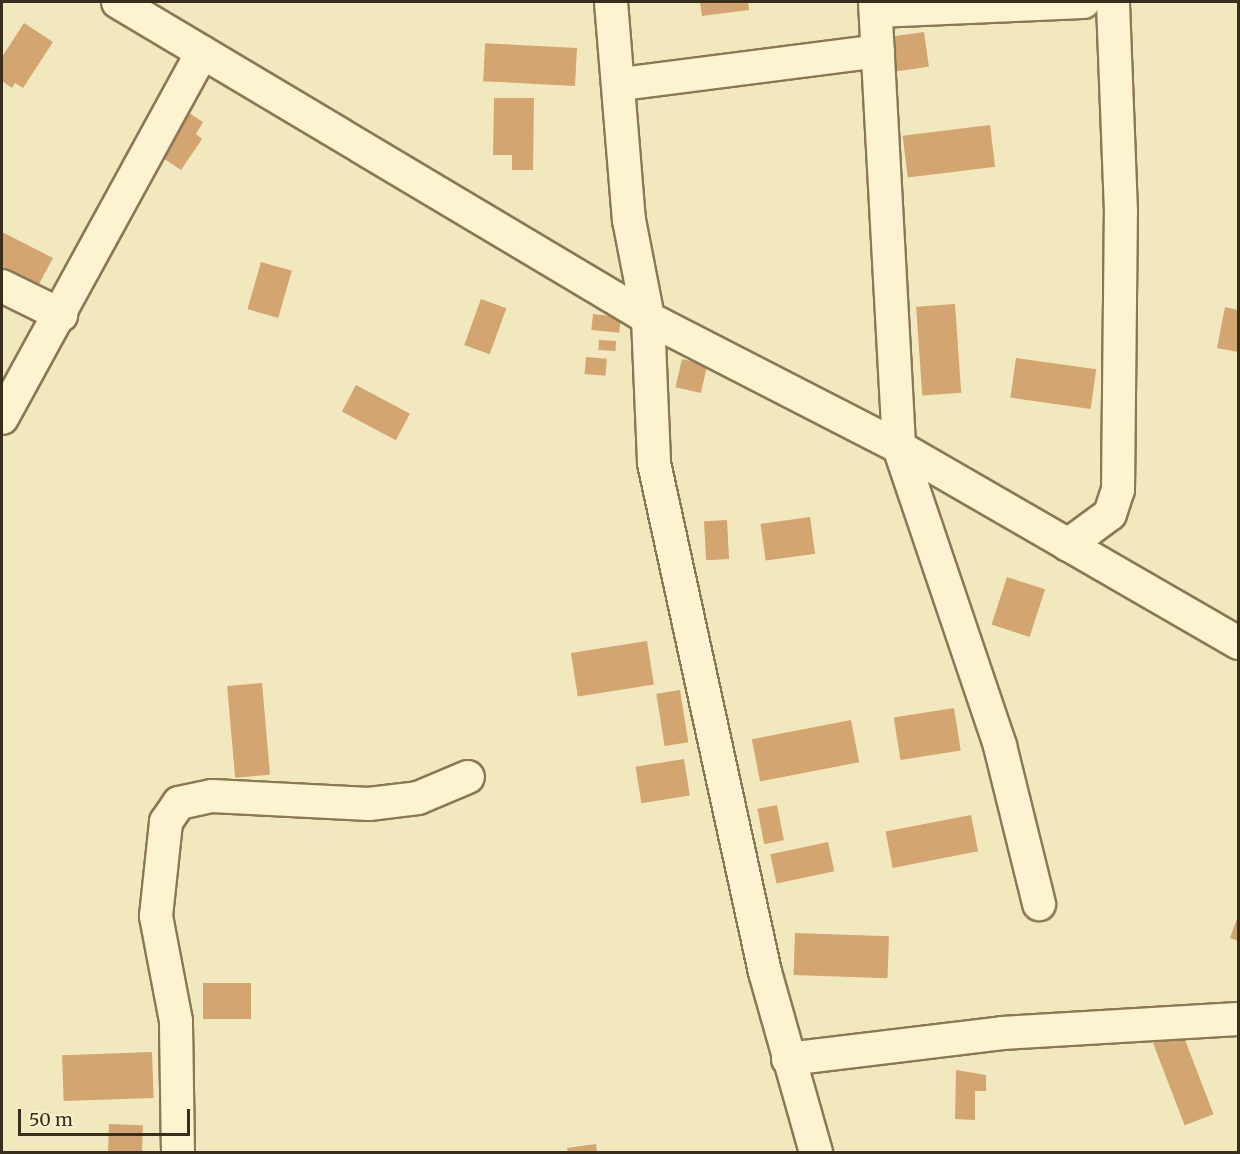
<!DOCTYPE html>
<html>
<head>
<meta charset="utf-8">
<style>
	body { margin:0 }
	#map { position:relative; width:1240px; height:1154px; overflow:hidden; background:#f2e8be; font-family:Merriweather,serif }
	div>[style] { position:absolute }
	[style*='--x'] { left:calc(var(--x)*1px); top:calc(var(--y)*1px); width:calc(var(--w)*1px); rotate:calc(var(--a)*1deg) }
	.building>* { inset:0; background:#d3a570; transform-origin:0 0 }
	.roads { filter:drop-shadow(2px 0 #8b7855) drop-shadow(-2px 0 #8b7855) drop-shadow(0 2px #8b7855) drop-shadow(0 -2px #8b7855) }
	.minor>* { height:32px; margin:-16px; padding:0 16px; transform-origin:16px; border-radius:16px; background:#fcf4d1 }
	span { translate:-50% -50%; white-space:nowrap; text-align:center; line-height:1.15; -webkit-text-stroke:4.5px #f8f1ce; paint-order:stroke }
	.frame { position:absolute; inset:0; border:3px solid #392d1b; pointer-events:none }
	.scale { position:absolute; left:18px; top:1109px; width:172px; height:27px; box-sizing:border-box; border:3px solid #392d1b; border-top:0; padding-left:8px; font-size:18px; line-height:21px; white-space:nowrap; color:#392d1b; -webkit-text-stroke:4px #f8f1ce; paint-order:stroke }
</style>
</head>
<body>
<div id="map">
	<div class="building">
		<i style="clip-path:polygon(700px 2px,748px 2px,749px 10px,702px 16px)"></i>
		<i style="clip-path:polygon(24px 23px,53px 42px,23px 88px,15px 83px,12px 88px,2px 81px,2px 57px)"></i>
		<i style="left:924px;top:32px;width:35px;height:38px;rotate:82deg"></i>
		<i style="left:577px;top:48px;width:38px;height:92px;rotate:93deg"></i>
		<i style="clip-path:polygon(494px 98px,534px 98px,533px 170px,512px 170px,512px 155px,493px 155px)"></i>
		<i style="clip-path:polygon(186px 111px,203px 122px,196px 134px,202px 139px,181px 170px,151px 150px)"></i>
		<i style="left:990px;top:125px;width:42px;height:88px;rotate:83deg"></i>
		<i style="clip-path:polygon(2px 232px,53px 258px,38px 286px,2px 267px)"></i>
		<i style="left:261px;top:262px;width:32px;height:49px;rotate:16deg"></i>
		<i style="left:481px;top:299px;width:27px;height:49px;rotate:20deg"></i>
		<i style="left:955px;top:304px;width:89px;height:39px;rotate:86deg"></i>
		<i style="clip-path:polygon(1225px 307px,1238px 310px,1238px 352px,1217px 348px)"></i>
		<i style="left:593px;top:314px;width:28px;height:16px;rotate:6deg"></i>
		<i style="left:599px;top:340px;width:17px;height:10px;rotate:3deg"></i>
		<i style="left:586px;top:357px;width:21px;height:17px;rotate:5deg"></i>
		<i style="left:1016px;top:358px;width:81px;height:40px;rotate:8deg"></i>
		<i style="left:682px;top:359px;width:26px;height:29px;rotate:13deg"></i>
		<i style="left:356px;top:385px;width:61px;height:30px;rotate:28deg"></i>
		<i style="left:810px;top:517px;width:37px;height:50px;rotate:82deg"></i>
		<i style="left:727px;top:520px;width:39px;height:23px;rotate:87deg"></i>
		<i style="left:1007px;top:577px;width:40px;height:50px;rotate:18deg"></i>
		<i style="left:647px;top:641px;width:44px;height:77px;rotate:81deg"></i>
		<i style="left:262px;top:683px;width:92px;height:35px;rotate:85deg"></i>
		<i style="left:680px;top:690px;width:53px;height:24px;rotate:81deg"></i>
		<i style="left:954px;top:708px;width:43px;height:61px;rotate:81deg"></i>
		<i style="left:851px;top:720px;width:43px;height:101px;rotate:79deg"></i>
		<i style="left:684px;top:759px;width:37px;height:49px;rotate:81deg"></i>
		<i style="left:777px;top:805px;width:36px;height:20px;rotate:79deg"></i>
		<i style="left:971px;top:815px;width:37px;height:87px;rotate:79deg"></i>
		<i style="left:828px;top:842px;width:30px;height:59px;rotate:78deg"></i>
		<i style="clip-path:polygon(1238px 916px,1238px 941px,1230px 938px)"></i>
		<i style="left:795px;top:933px;width:94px;height:42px;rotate:2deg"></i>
		<i style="left:203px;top:983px;width:48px;height:36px"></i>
		<i style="left:1182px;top:1032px;width:88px;height:31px;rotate:69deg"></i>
		<i style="left:152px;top:1052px;width:46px;height:90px;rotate:88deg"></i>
		<i style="clip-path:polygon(956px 1070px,986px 1075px,986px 1091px,975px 1091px,975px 1120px,955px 1119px)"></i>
		<i style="left:109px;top:1124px;width:34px;height:27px;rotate:2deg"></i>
		<i style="clip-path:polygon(596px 1144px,597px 1152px,568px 1152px,567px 1148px)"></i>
	</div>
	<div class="roads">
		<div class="minor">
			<i style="--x:118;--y:2;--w:617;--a:30.8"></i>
			<i style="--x:648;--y:318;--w:282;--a:27.2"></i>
			<i style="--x:899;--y:447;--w:392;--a:30"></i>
			<i style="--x:611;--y:2;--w:219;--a:85.3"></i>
			<i style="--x:629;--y:220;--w:100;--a:79"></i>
			<i style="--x:648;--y:318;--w:145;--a:87.6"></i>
			<i style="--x:654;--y:463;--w:521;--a:77.7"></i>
			<i style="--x:765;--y:972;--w:187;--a:74.2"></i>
			<i style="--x:875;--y:2;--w:446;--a:86.9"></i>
			<i style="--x:899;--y:447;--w:316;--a:71.3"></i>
			<i style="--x:1000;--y:746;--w:163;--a:76.1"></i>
			<i style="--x:876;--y:11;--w:208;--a:-2.5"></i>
			<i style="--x:621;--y:84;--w:259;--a:-7.3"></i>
			<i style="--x:2;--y:286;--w:66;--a:26.2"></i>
			<i style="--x:2;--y:418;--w:417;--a:-61.3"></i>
			<i style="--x:1068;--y:545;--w:52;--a:-36.4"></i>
			<i style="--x:1110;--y:514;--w:25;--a:-72"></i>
			<i style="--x:1118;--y:490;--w:278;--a:-89.4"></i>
			<i style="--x:1121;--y:212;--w:210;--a:-92.2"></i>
			<i style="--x:788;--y:1059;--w:216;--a:-6.9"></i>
			<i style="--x:1002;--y:1033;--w:236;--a:-3.4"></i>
			<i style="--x:178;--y:1152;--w:131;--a:-90.9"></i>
			<i style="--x:176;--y:1021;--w:107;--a:-100.8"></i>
			<i style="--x:156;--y:916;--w:95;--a:-83.9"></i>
			<i style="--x:166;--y:822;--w:23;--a:-56"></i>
			<i style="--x:179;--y:803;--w:34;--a:-12"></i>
			<i style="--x:212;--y:796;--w:157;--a:2.9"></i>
			<i style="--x:369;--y:804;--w:49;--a:-7"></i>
			<i style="--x:418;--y:798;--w:54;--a:-22.8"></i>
		</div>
	</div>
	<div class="frame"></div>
	<div class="scale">50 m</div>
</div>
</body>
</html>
